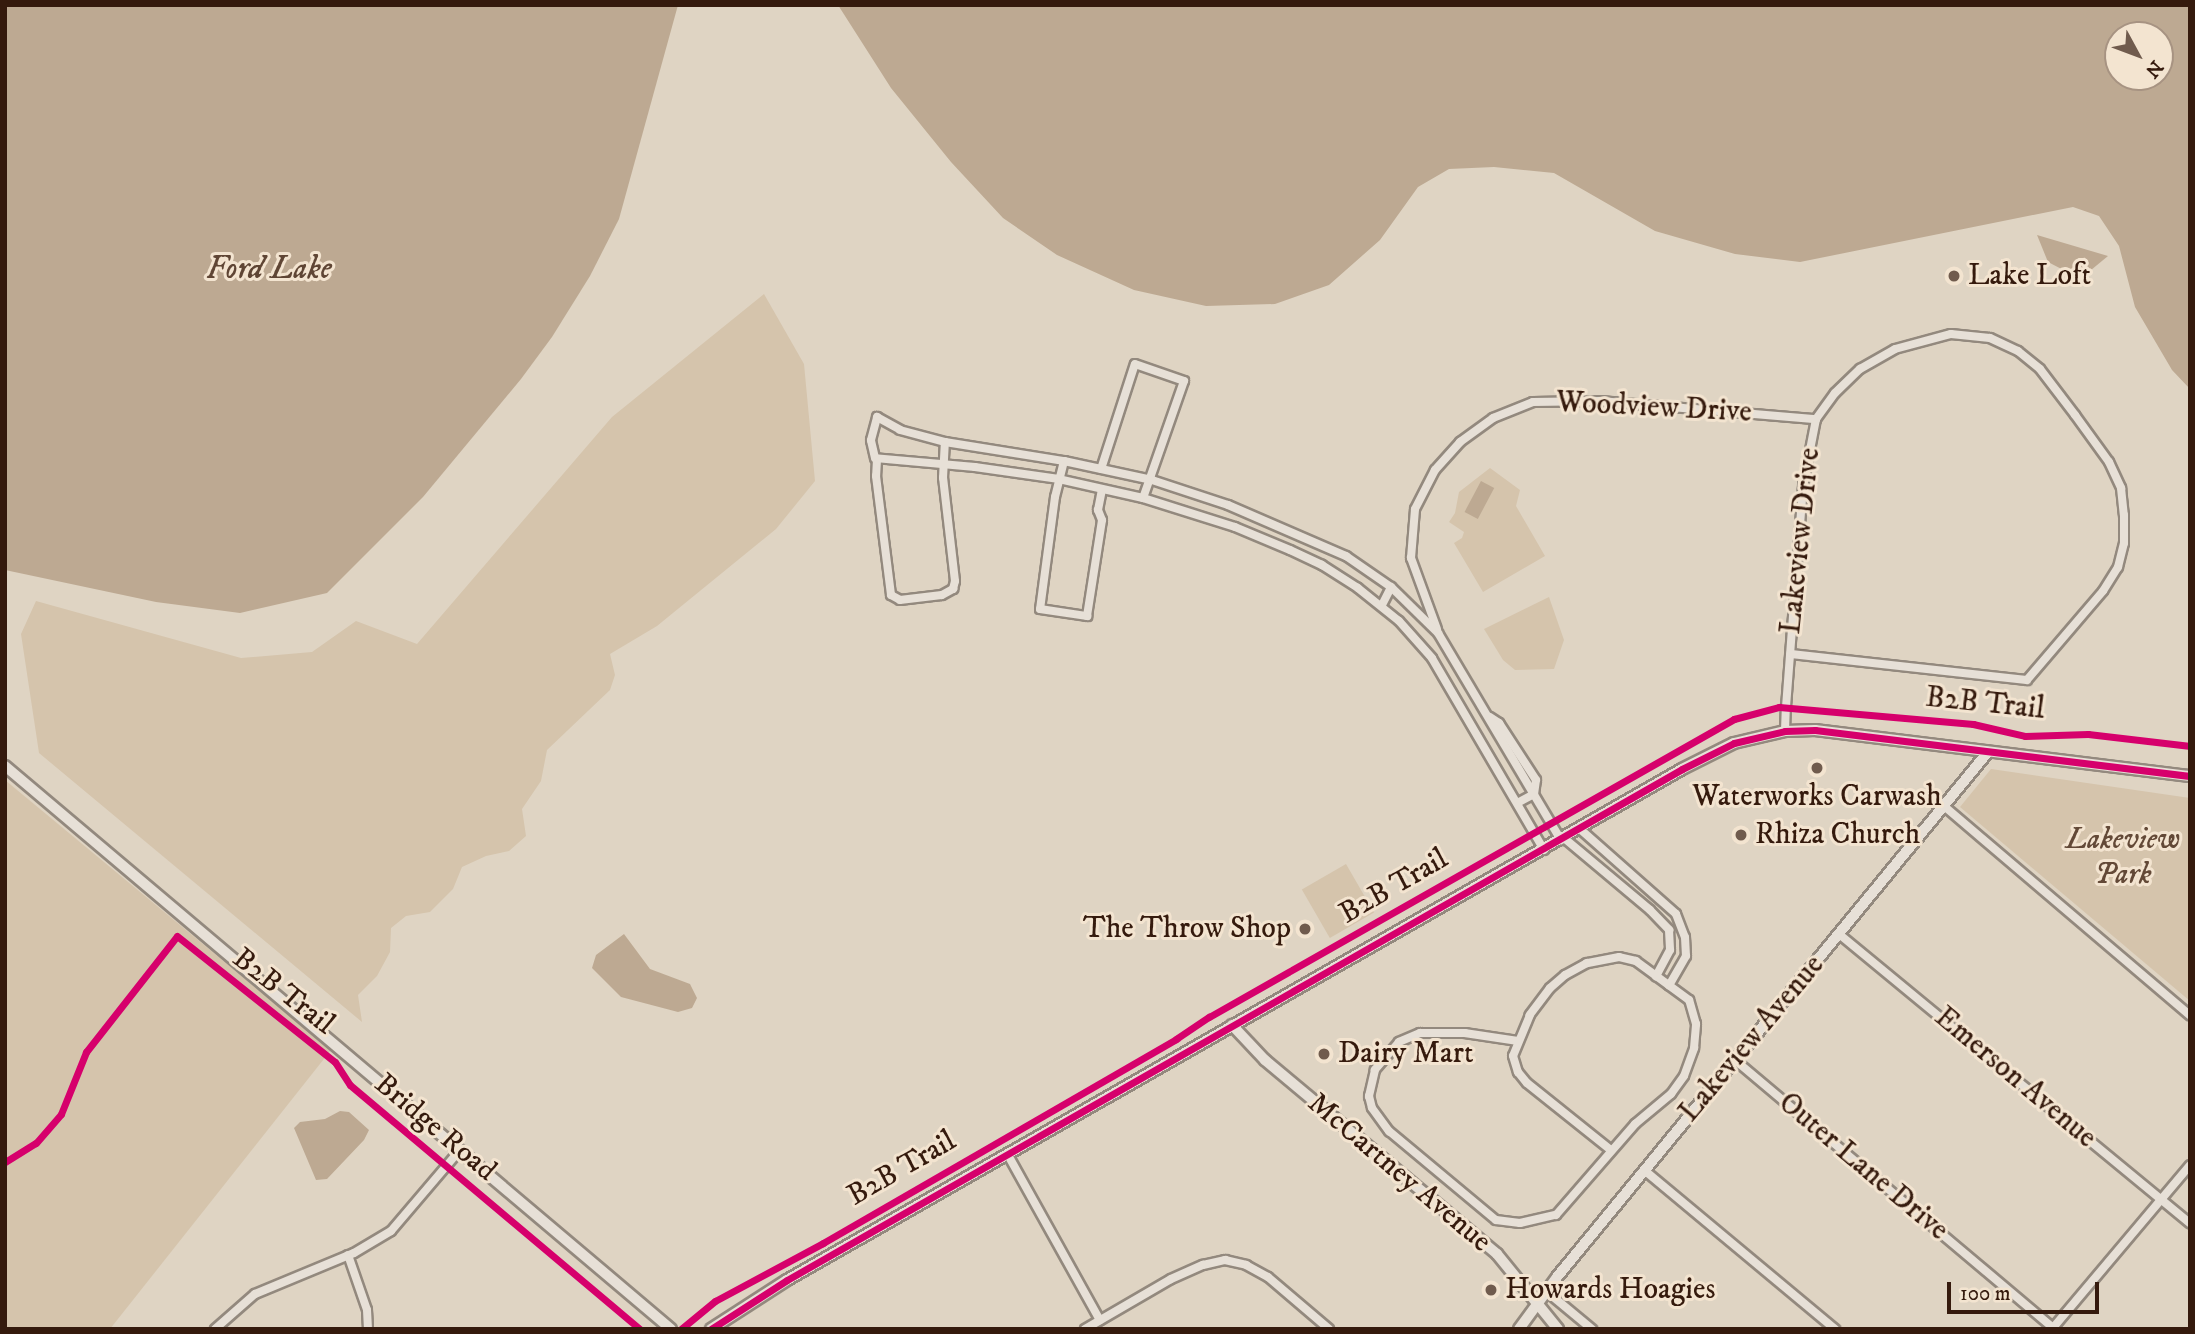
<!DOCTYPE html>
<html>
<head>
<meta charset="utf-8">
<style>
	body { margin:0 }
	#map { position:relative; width:2195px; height:1334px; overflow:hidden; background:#dfd4c3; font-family:"IM FELL DW Pica",serif }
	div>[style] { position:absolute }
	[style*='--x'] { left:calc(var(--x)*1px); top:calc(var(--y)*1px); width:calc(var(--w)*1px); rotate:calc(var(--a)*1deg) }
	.green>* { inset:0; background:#d5c4ac; transform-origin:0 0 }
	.water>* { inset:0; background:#bda992; transform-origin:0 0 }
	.roads { filter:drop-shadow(2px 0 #93897e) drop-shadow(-2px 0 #93897e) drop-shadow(0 2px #93897e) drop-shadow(0 -2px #93897e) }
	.minor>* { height:8px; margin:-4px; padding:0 4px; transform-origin:4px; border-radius:4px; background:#e7e0d7 }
	.tertiary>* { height:10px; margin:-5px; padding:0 5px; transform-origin:5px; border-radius:5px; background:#e7e0d7 }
	.secondary>* { height:10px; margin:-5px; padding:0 5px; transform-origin:5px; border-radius:5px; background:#e7e0d7 }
	.cycleway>* { height:7px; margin:-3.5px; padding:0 3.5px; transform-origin:3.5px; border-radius:3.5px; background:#d6006c }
	.dots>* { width:19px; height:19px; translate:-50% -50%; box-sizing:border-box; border:4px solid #f3e4d0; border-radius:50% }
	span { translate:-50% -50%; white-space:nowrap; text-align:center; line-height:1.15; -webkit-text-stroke:6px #f3e4d0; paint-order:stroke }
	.poi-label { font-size:30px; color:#351a0d }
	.left { translate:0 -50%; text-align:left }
	.right { translate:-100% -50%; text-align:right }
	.street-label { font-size:30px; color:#351a0d }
	.park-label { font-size:30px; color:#634937; font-style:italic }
	.water-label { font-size:32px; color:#5f4534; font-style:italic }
	.frame { position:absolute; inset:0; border:7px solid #351a0d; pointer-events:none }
	.north { position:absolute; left:2104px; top:21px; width:70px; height:70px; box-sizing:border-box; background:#f3e4d0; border:2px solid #a79382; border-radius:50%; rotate:131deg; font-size:19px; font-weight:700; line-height:28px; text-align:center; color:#351a0d }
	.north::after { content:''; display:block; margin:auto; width:24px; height:32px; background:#705b4d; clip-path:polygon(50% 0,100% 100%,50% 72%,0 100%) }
	.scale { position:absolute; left:1947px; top:1282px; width:152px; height:32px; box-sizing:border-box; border:4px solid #351a0d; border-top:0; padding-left:9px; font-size:21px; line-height:24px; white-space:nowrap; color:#351a0d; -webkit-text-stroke:5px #f3e4d0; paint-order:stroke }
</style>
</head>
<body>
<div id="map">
	<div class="green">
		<i style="clip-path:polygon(764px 294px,804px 364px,815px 481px,776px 529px,657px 626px,610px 654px,615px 675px,610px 690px,547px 750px,541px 781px,522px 809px,526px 836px,509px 851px,486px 856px,462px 867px,453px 889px,430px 912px,406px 916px,391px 928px,390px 952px,377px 976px,358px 995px,362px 1022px,39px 753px,21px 634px,36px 601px,241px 658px,312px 652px,356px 621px,417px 644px,612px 417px)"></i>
		<i style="clip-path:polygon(1490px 468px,1520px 490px,1516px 506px,1545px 556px,1483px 592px,1454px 543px,1462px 538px,1464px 532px,1449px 522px,1455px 513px,1459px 492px)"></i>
		<i style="clip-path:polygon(1549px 597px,1564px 640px,1554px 669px,1515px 670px,1503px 660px,1484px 629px)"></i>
		<i style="clip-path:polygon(1991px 769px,2190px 798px,2190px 1001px,1960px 807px)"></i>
		<i style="clip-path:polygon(5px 780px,331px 1050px,110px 1329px,5px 1329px)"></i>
		<i style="left:1346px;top:864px;width:56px;height:51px;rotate:60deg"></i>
	</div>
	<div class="water">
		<i style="clip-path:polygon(5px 5px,678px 5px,619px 219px,590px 276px,552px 337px,521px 379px,423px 497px,327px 593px,240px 613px,156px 602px,5px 570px)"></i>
		<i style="clip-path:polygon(evenodd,838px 5px,2190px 5px,2190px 389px,2172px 370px,2135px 307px,2119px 246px,2099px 216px,2073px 207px,1800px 262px,1735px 254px,1655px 231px,1554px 173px,1494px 167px,1449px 169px,1418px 187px,1380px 240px,1329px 285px,1275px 304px,1206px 306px,1134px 290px,1057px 255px,1003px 218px,951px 162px,891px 88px,838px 5px,2118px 35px,2160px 35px,2160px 77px,2118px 77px,2118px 35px)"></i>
		<i style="clip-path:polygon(2037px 235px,2108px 256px,2085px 275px,2073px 275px,2048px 262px)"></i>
		<i style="left:1481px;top:481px;width:15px;height:35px;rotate:28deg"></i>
		<i style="clip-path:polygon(624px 934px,650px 969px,690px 984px,697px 998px,692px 1008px,678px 1012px,621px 997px,592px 968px,596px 955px)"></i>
		<i style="clip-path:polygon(340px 1111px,349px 1112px,369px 1130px,364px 1140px,327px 1179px,316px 1180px,294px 1128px,300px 1122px,325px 1119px)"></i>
	</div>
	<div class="roads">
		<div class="minor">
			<i style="--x:877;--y:459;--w:17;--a:93"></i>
			<i style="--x:876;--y:476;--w:120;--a:82.8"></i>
			<i style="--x:891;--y:595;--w:10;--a:29"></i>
			<i style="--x:900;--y:600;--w:42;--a:-6.8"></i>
			<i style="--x:942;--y:595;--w:13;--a:-29"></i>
			<i style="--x:953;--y:589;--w:8;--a:-76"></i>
			<i style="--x:955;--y:581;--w:104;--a:-96.6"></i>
			<i style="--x:943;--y:478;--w:36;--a:-87"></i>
			<i style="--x:1064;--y:461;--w:37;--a:104"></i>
			<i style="--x:1055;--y:497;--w:113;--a:97.6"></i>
			<i style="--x:1040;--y:609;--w:48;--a:8.5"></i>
			<i style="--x:1087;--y:616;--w:97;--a:-81.1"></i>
			<i style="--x:1102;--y:520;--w:11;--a:-112"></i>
			<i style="--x:1098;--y:510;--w:21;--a:-79"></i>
			<i style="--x:1101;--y:469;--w:110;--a:-72.1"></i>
			<i style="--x:1135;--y:364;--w:52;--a:19.1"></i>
			<i style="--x:1184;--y:381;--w:124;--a:109.3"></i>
			<i style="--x:1382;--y:605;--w:20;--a:-63"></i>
			<i style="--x:1437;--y:629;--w:76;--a:-110.1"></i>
			<i style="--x:1411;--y:558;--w:49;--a:-85.3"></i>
			<i style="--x:1415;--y:509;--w:44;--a:-62.9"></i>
			<i style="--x:1435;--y:470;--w:38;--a:-48"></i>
			<i style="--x:1460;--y:442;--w:41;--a:-36"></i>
			<i style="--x:1493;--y:418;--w:43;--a:-21.8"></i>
			<i style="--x:1533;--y:402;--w:67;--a:-0.9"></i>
			<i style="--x:1600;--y:401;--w:217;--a:4.8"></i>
			<i style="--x:1490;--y:717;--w:11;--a:34"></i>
			<i style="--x:1499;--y:723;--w:68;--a:57"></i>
			<i style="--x:1536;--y:780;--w:14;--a:98"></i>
			<i style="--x:1534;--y:794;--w:19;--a:152"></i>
			<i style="--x:1785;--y:731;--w:24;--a:-88"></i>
			<i style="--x:1786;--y:707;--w:222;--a:-85.6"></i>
			<i style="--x:1803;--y:486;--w:68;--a:-79"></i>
			<i style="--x:1816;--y:419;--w:32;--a:-54"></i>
			<i style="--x:1835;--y:393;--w:35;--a:-44"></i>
			<i style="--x:1860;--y:369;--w:40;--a:-29.7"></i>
			<i style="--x:1895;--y:349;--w:58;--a:-15"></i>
			<i style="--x:1951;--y:334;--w:39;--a:6"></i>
			<i style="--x:1990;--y:338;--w:31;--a:25"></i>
			<i style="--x:2018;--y:351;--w:28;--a:39"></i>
			<i style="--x:2040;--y:369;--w:58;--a:52.7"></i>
			<i style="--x:2075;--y:415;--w:58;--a:54.1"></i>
			<i style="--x:2109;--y:462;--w:29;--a:65"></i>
			<i style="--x:2121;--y:488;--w:27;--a:84"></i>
			<i style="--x:2124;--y:515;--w:28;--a:90"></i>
			<i style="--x:2124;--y:543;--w:25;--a:104"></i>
			<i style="--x:2118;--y:567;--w:28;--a:122"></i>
			<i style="--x:2103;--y:591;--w:117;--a:130.5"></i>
			<i style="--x:2027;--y:680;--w:238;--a:-173.7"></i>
			<i style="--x:1944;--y:806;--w:323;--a:40.4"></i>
			<i style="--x:1580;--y:829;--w:128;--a:41.5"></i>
			<i style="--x:1676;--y:914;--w:25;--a:69"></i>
			<i style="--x:1685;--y:937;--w:19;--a:87"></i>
			<i style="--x:1686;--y:956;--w:34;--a:120"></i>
			<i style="--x:1564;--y:838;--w:112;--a:39.9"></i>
			<i style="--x:1650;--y:910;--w:28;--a:46"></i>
			<i style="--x:1669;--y:930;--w:20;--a:87"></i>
			<i style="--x:1670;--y:950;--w:30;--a:118"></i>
			<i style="--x:1544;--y:850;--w:222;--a:-120.3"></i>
			<i style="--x:1432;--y:658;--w:50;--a:-131.7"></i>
			<i style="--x:1399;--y:621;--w:53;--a:-141.2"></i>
			<i style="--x:1358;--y:588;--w:43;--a:-147.4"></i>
			<i style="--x:1322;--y:565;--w:35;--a:-155"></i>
			<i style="--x:1290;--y:550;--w:60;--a:-157.3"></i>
			<i style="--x:1235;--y:527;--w:96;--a:-162.5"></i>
			<i style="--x:1143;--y:498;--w:86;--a:-167.3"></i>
			<i style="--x:1059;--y:479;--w:85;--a:-171.9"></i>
			<i style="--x:975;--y:467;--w:100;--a:-174.9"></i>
			<i style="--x:875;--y:458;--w:18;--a:-103"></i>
			<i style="--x:871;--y:440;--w:24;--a:-75"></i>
			<i style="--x:877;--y:417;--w:26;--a:29"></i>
			<i style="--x:900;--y:430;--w:47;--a:14.9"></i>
			<i style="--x:945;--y:442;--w:121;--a:9.1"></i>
			<i style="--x:1064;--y:461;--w:90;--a:12.2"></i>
			<i style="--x:1152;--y:480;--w:80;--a:18.2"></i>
			<i style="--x:1228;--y:505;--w:129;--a:23.4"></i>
			<i style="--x:1346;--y:556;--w:55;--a:34.6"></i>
			<i style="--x:1391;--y:587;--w:66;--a:44.4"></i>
			<i style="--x:1438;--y:633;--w:241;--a:59.3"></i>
			<i style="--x:1839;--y:934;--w:455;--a:39.5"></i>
			<i style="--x:1518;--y:1041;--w:54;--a:-171.4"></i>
			<i style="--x:1465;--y:1033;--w:45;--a:180"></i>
			<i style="--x:1420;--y:1033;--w:23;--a:157"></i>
			<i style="--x:1399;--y:1042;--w:37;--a:131"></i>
			<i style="--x:1375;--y:1070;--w:27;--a:103"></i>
			<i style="--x:1369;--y:1096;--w:12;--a:76"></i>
			<i style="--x:1372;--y:1108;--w:29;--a:54"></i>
			<i style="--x:1389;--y:1131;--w:139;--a:39.8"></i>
			<i style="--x:1496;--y:1220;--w:24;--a:7"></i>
			<i style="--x:1520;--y:1223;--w:37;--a:-13"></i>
			<i style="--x:1556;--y:1215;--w:121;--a:-49"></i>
			<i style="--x:1635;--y:1124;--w:47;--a:-39.8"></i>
			<i style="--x:1671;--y:1094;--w:22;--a:-54"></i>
			<i style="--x:1684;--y:1076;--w:30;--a:-70"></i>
			<i style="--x:1694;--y:1048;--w:24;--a:-85"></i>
			<i style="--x:1696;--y:1024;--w:25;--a:-106"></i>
			<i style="--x:1689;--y:1000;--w:66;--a:-143.7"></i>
			<i style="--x:1636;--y:961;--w:17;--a:-167"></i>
			<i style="--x:1619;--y:957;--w:33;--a:169"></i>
			<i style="--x:1587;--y:963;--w:25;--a:151"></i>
			<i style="--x:1565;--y:975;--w:20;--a:139"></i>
			<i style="--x:1550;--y:988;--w:34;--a:127"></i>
			<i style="--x:1530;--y:1015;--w:44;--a:112.5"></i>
			<i style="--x:1513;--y:1056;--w:17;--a:73"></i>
			<i style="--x:1518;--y:1072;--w:14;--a:51"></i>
			<i style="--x:1527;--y:1083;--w:107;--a:38.6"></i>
			<i style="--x:1735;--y:1060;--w:418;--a:40.1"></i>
			<i style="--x:1008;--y:1155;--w:189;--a:60.9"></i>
			<i style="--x:1644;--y:1170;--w:249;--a:39.8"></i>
			<i style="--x:348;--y:1255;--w:58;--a:70.9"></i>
			<i style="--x:367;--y:1310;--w:19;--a:87"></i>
			<i style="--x:1546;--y:1291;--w:60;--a:39.6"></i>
			<i style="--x:215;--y:1329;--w:53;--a:-41.2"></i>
			<i style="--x:255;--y:1294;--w:107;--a:-22.5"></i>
			<i style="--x:354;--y:1253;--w:43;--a:-30.7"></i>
			<i style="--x:391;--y:1231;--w:106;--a:-49.6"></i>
			<i style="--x:1085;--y:1329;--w:99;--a:-30.2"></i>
			<i style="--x:1171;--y:1279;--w:35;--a:-24"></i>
			<i style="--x:1203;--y:1265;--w:23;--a:-13"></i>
			<i style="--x:1225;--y:1260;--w:22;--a:13"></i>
			<i style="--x:1246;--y:1265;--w:25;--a:29"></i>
			<i style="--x:1268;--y:1277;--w:80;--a:40.4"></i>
			<i style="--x:2052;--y:1329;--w:214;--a:-49.9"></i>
		</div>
		<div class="tertiary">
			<i style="--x:5;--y:766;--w:872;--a:40.21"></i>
			<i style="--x:1232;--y:1025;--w:48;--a:46.7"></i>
			<i style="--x:1265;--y:1060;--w:302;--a:39.9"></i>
			<i style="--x:1497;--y:1254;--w:97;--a:50.9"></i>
			<i style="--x:1519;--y:1329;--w:64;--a:-53.8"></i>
			<i style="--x:1557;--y:1277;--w:679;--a:-50.62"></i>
		</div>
		<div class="secondary">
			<i style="--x:711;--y:1329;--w:90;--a:-32.8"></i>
			<i style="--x:787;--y:1280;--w:1031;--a:-29.72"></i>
			<i style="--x:1682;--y:769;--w:58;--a:-26.6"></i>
			<i style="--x:1734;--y:743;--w:52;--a:-13.2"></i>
			<i style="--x:1785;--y:731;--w:30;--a:-2"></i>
			<i style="--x:1815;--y:730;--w:378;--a:7"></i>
		</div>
	</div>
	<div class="cycleway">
		<i style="--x:5;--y:1162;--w:36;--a:-32"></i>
		<i style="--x:36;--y:1143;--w:38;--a:-49"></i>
		<i style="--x:61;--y:1114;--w:67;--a:-68"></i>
		<i style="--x:86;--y:1052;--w:147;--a:-51.9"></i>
		<i style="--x:177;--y:936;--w:202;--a:38.6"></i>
		<i style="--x:335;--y:1062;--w:27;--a:57"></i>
		<i style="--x:350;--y:1085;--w:379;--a:40.1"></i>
		<i style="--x:681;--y:1329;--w:44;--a:-39.5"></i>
		<i style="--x:715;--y:1301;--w:123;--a:-28.2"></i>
		<i style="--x:823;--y:1243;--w:408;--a:-30"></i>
		<i style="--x:1176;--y:1039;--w:40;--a:-34"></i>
		<i style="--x:1209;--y:1017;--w:604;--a:-29.58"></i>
		<i style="--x:1734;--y:719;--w:47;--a:-14.9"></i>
		<i style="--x:1779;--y:707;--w:195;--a:5"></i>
		<i style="--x:1973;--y:724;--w:53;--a:13"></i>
		<i style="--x:2025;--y:736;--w:63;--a:-1.8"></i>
		<i style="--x:2088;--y:734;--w:103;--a:6.7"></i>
		<i style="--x:711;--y:1329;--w:90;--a:-32.8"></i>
		<i style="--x:787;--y:1280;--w:1031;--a:-29.72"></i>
		<i style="--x:1682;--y:769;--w:58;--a:-26.6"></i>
		<i style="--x:1734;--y:743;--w:52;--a:-13.2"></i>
		<i style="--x:1785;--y:731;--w:30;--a:-2"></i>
		<i style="--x:1815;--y:730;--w:378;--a:7"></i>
	</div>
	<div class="dots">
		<i style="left:1954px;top:276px;background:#705b4d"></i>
		<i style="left:1817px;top:768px;background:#705b4d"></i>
		<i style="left:1741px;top:835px;background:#705b4d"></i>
		<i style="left:1305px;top:929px;background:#705b4d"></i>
		<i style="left:1324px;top:1054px;background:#705b4d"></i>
		<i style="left:1491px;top:1290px;background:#705b4d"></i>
	</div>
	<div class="poi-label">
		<span class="left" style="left:1968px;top:276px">Lake Loft</span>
		<span style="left:1817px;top:797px">Waterworks Carwash</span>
		<span class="left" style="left:1755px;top:835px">Rhiza Church</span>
		<span class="right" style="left:1291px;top:929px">The Throw Shop</span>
		<span class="left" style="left:1338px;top:1054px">Dairy Mart</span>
		<span class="left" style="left:1505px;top:1290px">Howards Hoagies</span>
	</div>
	<div class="street-label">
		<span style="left:1654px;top:408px;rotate:3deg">Woodview Drive</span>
		<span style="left:1801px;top:541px;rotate:-84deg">Lakeview Drive</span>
		<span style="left:1985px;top:704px;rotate:6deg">B2B Trail</span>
		<span style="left:1394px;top:887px;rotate:-30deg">B2B Trail</span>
		<span style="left:283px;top:992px;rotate:38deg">B2B Trail</span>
		<span style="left:1752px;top:1039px;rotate:-50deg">Lakeview Avenue</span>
		<span style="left:2015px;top:1078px;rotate:40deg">Emerson Avenue</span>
		<span style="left:435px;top:1128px;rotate:40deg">Bridge Road</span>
		<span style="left:1863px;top:1167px;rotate:40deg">Outer Lane Drive</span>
		<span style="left:902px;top:1169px;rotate:-30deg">B2B Trail</span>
		<span style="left:1399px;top:1173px;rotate:40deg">McCartney Avenue</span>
	</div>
	<div class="park-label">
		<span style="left:2123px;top:857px">Lakeview<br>Park</span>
	</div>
	<div class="water-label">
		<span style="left:269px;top:269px">Ford Lake</span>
	</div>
	<div class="frame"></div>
	<div class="north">N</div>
	<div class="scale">100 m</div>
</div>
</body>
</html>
